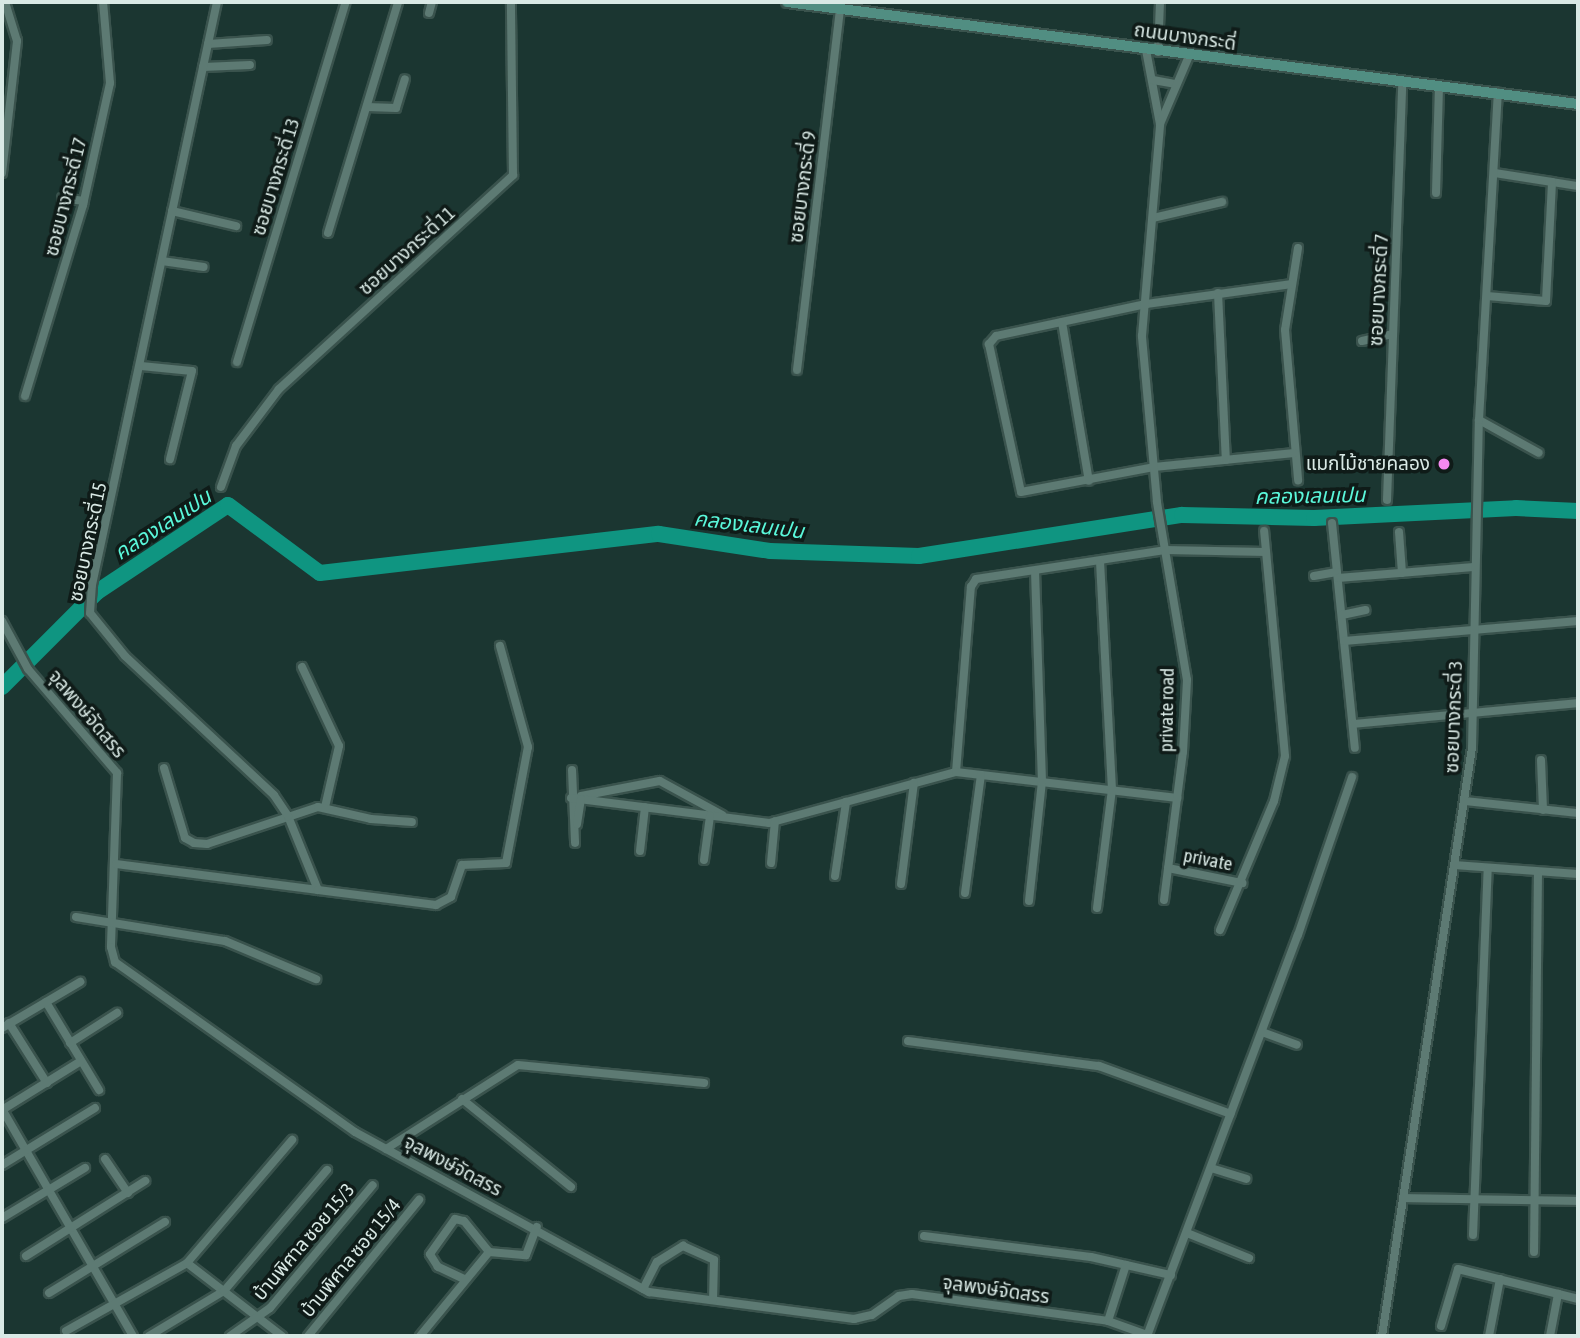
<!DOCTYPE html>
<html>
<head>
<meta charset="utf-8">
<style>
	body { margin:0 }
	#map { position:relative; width:1580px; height:1338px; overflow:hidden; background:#1b3631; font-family:"Asap Condensed","Noto Sans Thai",sans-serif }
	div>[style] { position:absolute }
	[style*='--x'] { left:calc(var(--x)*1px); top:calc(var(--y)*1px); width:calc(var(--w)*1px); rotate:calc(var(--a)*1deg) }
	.river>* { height:16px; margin:-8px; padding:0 8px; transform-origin:8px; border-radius:8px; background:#0f9581 }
	.roads { filter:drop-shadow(2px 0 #3a534d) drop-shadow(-2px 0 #3a534d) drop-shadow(0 2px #3a534d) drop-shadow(0 -2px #3a534d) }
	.street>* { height:8px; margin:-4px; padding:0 4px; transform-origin:4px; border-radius:4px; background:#5d7a73 }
	.secondary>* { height:10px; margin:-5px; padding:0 5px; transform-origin:5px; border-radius:5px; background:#518e82 }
	.dots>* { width:19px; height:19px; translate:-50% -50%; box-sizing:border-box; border:4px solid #0f1b18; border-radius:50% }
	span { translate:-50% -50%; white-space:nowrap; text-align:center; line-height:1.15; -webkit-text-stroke:7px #0f1b18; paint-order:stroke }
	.street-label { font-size:19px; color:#d9e9e5 }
	.poi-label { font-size:19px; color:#d9e9e5 }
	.right { translate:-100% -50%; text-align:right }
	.water-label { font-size:21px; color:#5af7da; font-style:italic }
	.frame { position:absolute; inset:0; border:4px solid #d9e9e5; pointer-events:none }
</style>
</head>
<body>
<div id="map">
	<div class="river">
		<i style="--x:2;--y:687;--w:134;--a:-45"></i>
		<i style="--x:97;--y:592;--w:157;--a:-33.6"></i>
		<i style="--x:228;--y:505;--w:114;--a:36.5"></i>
		<i style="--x:320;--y:573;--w:341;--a:-6.6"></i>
		<i style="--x:659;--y:534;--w:112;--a:8.7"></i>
		<i style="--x:770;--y:551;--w:149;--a:1.9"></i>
		<i style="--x:919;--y:556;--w:266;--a:-8.9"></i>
		<i style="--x:1182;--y:515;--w:132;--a:1.3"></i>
		<i style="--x:1314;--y:518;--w:202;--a:-2.8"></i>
		<i style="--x:1516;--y:508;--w:62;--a:2.8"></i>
	</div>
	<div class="roads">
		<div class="street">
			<i style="--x:429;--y:13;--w:11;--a:-75"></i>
			<i style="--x:208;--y:44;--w:59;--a:-3.9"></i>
			<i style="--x:1146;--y:50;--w:75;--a:79.3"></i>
			<i style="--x:1158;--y:52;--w:50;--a:-87.7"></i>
			<i style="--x:203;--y:67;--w:47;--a:-2.4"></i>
			<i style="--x:1153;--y:80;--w:22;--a:10"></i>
			<i style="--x:367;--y:107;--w:29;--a:2"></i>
			<i style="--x:396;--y:108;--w:30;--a:-73"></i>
			<i style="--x:2;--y:173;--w:133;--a:-83.5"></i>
			<i style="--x:17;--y:41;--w:41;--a:-107.1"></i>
			<i style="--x:1552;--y:182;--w:24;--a:9"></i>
			<i style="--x:1436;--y:193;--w:107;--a:-88.4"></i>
			<i style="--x:62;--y:198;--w:22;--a:8"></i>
			<i style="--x:172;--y:211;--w:66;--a:13.2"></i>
			<i style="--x:1153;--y:218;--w:71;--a:-13.1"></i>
			<i style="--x:328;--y:233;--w:241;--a:-73.1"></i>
			<i style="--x:1298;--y:248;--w:83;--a:99"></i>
			<i style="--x:1285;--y:330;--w:151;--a:85"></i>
			<i style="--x:162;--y:261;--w:42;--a:8.1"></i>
			<i style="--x:1292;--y:284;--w:147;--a:172.2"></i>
			<i style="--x:1146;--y:304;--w:153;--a:168"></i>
			<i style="--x:996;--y:336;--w:11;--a:131"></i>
			<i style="--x:989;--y:344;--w:151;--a:77.8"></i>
			<i style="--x:1021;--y:492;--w:135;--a:-10.6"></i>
			<i style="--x:1154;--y:467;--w:141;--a:-5.7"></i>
			<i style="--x:1218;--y:293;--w:167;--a:87.3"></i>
			<i style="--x:1487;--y:296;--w:59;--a:4.8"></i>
			<i style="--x:1546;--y:301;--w:119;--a:-87.1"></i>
			<i style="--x:1552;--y:182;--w:58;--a:-171"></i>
			<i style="--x:1062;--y:322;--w:161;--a:80.4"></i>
			<i style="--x:1362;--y:341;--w:31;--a:-13"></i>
			<i style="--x:237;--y:362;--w:376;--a:-73.2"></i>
			<i style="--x:141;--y:366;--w:51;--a:5.6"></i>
			<i style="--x:192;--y:371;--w:91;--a:104"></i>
			<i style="--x:797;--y:370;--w:364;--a:-83.2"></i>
			<i style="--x:25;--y:396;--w:200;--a:-73.1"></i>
			<i style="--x:83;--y:205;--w:125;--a:-77.5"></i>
			<i style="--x:110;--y:83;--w:81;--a:-94.9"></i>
			<i style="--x:1479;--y:420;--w:68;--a:28.8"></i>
			<i style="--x:221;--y:487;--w:44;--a:-69.9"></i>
			<i style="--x:236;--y:446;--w:71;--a:-53"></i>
			<i style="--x:279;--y:389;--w:317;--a:-42.4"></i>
			<i style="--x:513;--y:175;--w:173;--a:-90.7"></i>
			<i style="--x:1387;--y:500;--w:418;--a:-87.9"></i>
			<i style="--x:1332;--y:523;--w:226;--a:84.2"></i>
			<i style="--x:1399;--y:532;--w:41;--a:85.8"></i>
			<i style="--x:1314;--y:576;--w:23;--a:-10"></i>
			<i style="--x:1338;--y:578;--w:136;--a:-4.6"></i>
			<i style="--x:1342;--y:615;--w:24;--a:-12"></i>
			<i style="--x:2;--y:621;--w:55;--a:61.6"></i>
			<i style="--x:28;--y:669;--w:137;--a:49.4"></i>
			<i style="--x:117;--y:773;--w:174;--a:92"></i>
			<i style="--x:111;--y:947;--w:16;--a:75"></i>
			<i style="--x:115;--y:962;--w:294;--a:35.3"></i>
			<i style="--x:355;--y:1132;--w:335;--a:28.6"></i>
			<i style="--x:649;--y:1292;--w:207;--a:7.5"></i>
			<i style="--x:854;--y:1319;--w:18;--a:-13"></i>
			<i style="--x:872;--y:1315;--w:33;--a:-35"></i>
			<i style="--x:899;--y:1296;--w:13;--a:-9"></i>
			<i style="--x:912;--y:1294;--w:198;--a:7.8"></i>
			<i style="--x:1108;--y:1321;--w:41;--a:19.7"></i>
			<i style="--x:1344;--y:641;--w:235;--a:-4.9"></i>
			<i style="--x:302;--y:667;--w:87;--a:64.9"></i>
			<i style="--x:339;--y:746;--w:63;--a:102.9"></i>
			<i style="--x:1353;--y:724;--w:226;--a:-5.3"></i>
			<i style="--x:1541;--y:760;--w:50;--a:87.7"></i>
			<i style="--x:164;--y:768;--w:73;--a:73.3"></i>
			<i style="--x:185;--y:838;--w:10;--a:29"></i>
			<i style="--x:194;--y:843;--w:13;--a:4"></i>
			<i style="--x:207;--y:844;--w:117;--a:-18.4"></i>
			<i style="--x:318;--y:807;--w:54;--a:12.8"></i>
			<i style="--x:371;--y:819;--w:41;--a:4.2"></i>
			<i style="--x:572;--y:770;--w:73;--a:87.6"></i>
			<i style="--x:956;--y:772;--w:186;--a:-85.4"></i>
			<i style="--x:971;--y:587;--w:9;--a:-58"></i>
			<i style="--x:976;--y:579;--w:191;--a:-8.7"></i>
			<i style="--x:1165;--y:550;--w:101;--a:1.1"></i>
			<i style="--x:581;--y:796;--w:80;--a:-10.8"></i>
			<i style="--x:660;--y:781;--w:71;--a:28.7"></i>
			<i style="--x:571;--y:798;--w:200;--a:7.2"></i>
			<i style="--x:769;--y:823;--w:194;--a:-15.3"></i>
			<i style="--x:956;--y:772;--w:223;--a:6.7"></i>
			<i style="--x:1465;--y:801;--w:114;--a:6.1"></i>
			<i style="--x:577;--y:824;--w:25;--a:-81"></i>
			<i style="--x:640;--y:851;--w:44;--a:-83.5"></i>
			<i style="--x:704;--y:860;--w:44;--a:-82.2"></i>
			<i style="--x:771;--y:863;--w:42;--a:-84.6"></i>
			<i style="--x:116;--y:864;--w:204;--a:7.3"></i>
			<i style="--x:318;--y:890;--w:80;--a:-112.1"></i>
			<i style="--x:288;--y:816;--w:25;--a:-124"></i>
			<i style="--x:274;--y:795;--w:204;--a:-137"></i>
			<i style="--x:125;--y:656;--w:55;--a:-129.1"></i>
			<i style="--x:90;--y:613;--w:28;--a:-86"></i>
			<i style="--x:92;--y:585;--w:596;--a:-77.9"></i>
			<i style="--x:1454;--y:865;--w:124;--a:4.2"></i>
			<i style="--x:1168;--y:868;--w:76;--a:11.5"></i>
			<i style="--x:835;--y:876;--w:75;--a:-81.5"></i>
			<i style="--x:901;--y:884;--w:102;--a:-82.7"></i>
			<i style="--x:318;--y:890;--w:119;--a:7.2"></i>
			<i style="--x:436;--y:905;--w:17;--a:-28"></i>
			<i style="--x:451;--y:897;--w:34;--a:-71"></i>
			<i style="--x:462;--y:865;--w:44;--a:-2.6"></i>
			<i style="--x:506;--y:863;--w:118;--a:-79.3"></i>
			<i style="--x:528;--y:747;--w:105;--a:-105.5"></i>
			<i style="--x:965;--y:893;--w:119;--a:-82.3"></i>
			<i style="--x:1164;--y:900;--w:149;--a:-82.7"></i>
			<i style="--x:1183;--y:752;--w:72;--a:-86.8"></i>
			<i style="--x:1187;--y:680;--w:181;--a:-99.6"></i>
			<i style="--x:1157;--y:502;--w:167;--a:-95.2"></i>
			<i style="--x:1142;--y:336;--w:213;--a:-85.1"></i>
			<i style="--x:1160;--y:124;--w:74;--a:-66.9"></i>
			<i style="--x:1029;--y:901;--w:120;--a:-83.8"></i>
			<i style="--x:1042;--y:782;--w:211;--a:-91.9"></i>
			<i style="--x:1097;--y:908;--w:119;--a:-82.8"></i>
			<i style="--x:1112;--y:790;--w:229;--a:-93"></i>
			<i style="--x:76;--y:917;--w:151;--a:9.2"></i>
			<i style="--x:225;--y:941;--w:99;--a:22.7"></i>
			<i style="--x:1220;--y:930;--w:140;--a:-67.3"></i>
			<i style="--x:1274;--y:801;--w:46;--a:-76.3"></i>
			<i style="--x:1285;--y:756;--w:226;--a:-95.3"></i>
			<i style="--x:46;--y:1002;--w:103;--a:58.9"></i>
			<i style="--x:9;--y:1023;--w:71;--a:57.7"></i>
			<i style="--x:2;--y:1028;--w:91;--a:-30.5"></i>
			<i style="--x:1262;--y:1032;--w:37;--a:20"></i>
			<i style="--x:908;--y:1041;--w:193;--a:7.5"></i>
			<i style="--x:1099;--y:1066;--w:140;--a:20"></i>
			<i style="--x:70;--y:1043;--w:56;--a:-32.6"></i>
			<i style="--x:462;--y:1099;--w:140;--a:38.9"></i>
			<i style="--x:2;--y:1109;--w:262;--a:60"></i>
			<i style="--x:2;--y:1110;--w:93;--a:-31.8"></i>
			<i style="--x:386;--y:1149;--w:156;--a:-32.5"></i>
			<i style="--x:518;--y:1065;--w:187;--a:5.5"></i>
			<i style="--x:105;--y:1159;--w:41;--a:55.9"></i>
			<i style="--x:2;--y:1165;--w:109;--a:-31.5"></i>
			<i style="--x:1211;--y:1168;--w:37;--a:17"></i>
			<i style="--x:1403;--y:1198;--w:175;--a:1"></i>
			<i style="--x:2;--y:1218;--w:97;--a:-31.1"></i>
			<i style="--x:1187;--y:1233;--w:67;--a:22"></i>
			<i style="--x:1473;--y:1235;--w:367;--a:-87.7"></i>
			<i style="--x:924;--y:1236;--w:168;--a:7.2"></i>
			<i style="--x:1091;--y:1257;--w:82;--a:12.7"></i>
			<i style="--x:1534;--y:1252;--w:380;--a:-89.4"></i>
			<i style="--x:26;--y:1256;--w:141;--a:-32.2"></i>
			<i style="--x:187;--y:1263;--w:120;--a:37.5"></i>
			<i style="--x:464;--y:1279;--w:29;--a:-155"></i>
			<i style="--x:438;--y:1267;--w:15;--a:-122"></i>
			<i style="--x:430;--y:1254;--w:43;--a:-54.5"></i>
			<i style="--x:455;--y:1219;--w:9;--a:13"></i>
			<i style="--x:464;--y:1221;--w:40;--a:51"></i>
			<i style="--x:643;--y:1289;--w:30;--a:-63"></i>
			<i style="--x:657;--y:1262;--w:31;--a:-32"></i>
			<i style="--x:683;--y:1246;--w:34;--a:24"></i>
			<i style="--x:714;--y:1260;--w:40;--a:91.4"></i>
			<i style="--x:49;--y:1293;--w:136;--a:-31.5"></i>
			<i style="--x:1108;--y:1321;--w:59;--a:-72.2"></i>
			<i style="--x:1441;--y:1326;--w:59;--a:-73.4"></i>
			<i style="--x:1458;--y:1269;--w:124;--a:14"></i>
			<i style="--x:66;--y:1331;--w:139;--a:-29.3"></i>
			<i style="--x:187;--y:1263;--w:162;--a:-49.5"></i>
			<i style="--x:149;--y:1336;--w:87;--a:-31"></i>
			<i style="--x:224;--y:1291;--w:159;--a:-49.6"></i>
			<i style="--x:230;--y:1336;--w:49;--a:-35"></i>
			<i style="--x:270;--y:1308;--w:160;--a:-50.1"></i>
			<i style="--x:308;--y:1336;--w:176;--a:-50.8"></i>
			<i style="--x:420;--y:1336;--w:109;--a:-50.6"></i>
			<i style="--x:489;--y:1252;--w:37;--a:5"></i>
			<i style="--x:526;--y:1255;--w:30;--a:-69"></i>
			<i style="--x:1147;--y:1336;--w:428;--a:-69.4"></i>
			<i style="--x:1298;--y:935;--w:167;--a:-71.1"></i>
			<i style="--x:1382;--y:1336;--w:595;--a:-81.3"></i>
			<i style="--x:1472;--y:748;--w:328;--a:-88.8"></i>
			<i style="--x:1479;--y:420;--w:328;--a:-86.7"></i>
			<i style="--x:1489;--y:1336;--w:58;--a:-79.1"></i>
			<i style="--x:1550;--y:1336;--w:43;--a:-79.2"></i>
		</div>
		<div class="secondary">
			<i style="--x:787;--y:2;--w:798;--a:7.35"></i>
		</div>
	</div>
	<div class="dots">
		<i style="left:1444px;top:464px;background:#f489f0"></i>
	</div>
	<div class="street-label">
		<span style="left:1185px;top:37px;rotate:8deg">ถนนบางกระดี่</span>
		<span style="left:276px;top:177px;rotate:-73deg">ซอยบางกระดี่ 13</span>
		<span style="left:803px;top:187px;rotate:-83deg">ซอยบางกระดี่ 9</span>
		<span style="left:66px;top:197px;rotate:-76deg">ซอยบางกระดี่ 17</span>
		<span style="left:407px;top:251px;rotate:-42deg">ซอยบางกระดี่ 11</span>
		<span style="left:1379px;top:290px;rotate:-87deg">ซอยบางกระดี่ 7</span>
		<span style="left:88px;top:542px;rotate:-78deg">ซอยบางกระดี่ 15</span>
		<span style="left:1167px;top:710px;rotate:-89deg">private road</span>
		<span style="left:87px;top:714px;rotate:50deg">จุลพงษ์จัดสรร</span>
		<span style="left:1454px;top:717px;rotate:-88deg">ซอยบางกระดี่ 3</span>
		<span style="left:1208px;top:860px;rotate:11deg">private</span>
		<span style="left:453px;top:1166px;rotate:28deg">จุลพงษ์จัดสรร</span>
		<span style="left:304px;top:1242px;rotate:-50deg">บ้านพิศาล ซอย 15/3</span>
		<span style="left:351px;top:1258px;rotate:-51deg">บ้านพิศาล ซอย 15/4</span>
		<span style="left:996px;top:1290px;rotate:8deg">จุลพงษ์จัดสรร</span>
	</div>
	<div class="poi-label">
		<span class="right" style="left:1430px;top:464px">แมกไม้ชายคลอง</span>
	</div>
	<div class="water-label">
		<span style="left:1310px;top:495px;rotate:-1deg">คลองเลนเปน</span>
		<span style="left:162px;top:524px;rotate:-33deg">คลองเลนเปน</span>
		<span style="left:749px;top:524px;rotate:7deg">คลองเลนเปน</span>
	</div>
	<div class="frame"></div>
</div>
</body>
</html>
